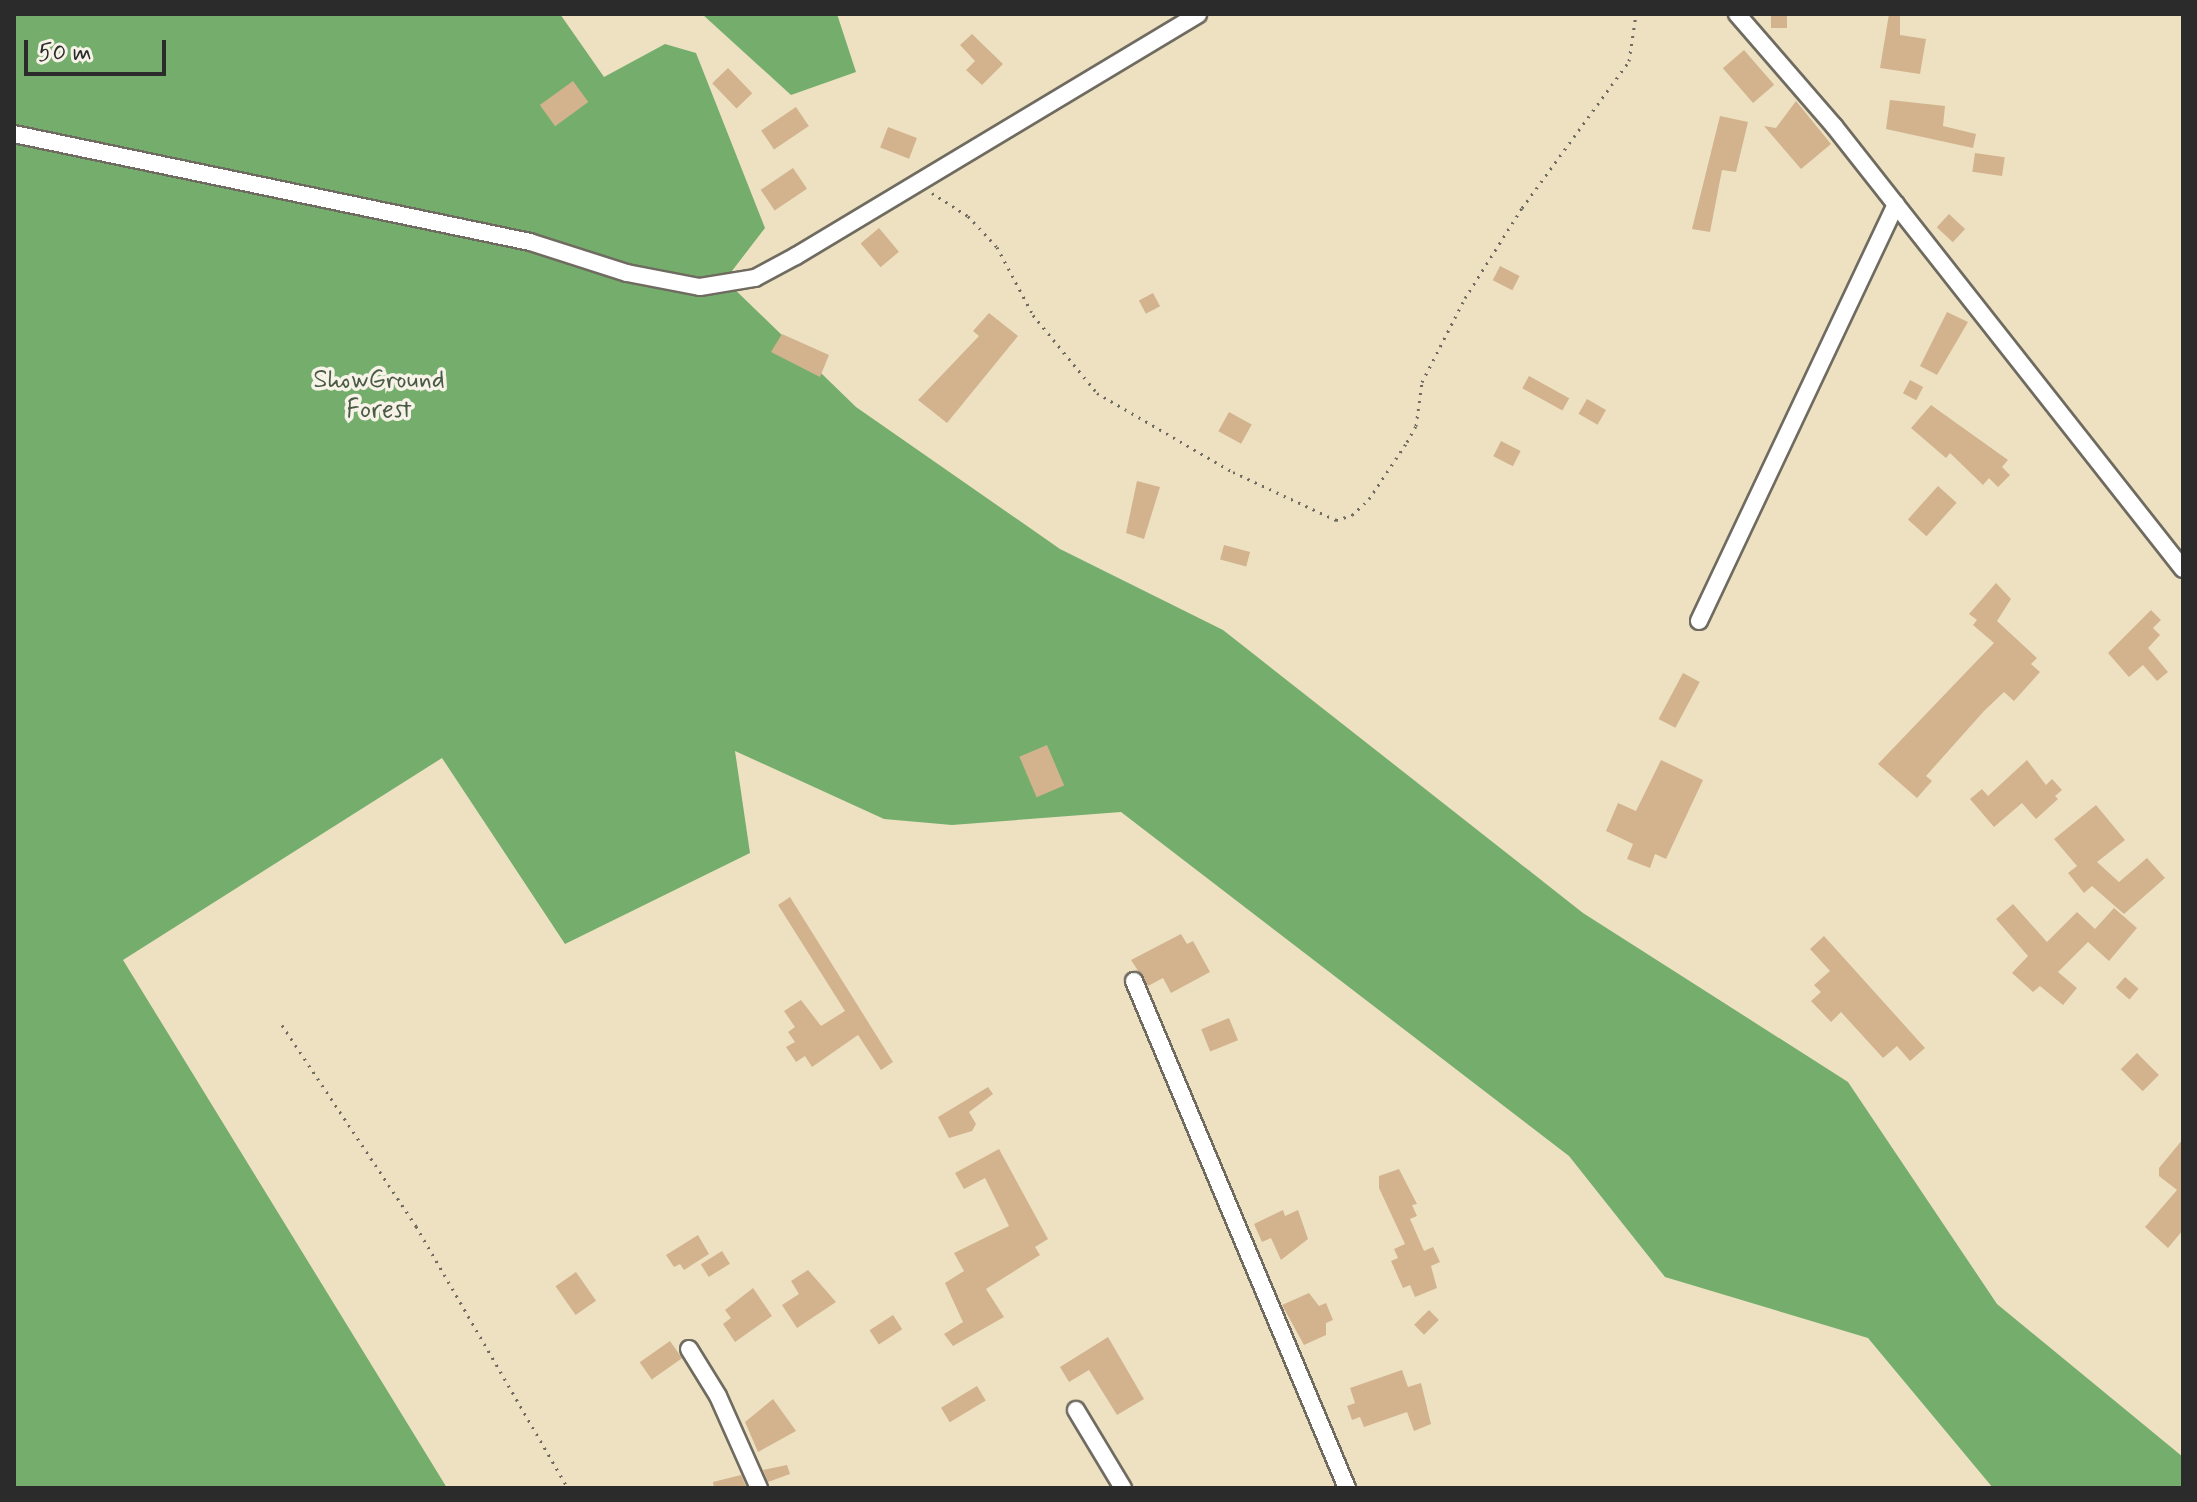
<!DOCTYPE html>
<html>
<head>
<meta charset="utf-8">
<style>
	body { margin:0 }
	#map { position:relative; width:2197px; height:1502px; overflow:hidden; background:#ede1c2; font-family:Mynerve,sans-serif }
	div>[style] { position:absolute }
	[style*='--x'] { left:calc(var(--x)*1px); top:calc(var(--y)*1px); width:calc(var(--w)*1px); rotate:calc(var(--a)*1deg) }
	.forest>* { inset:0; background:#75ae6c }
	.building>* { inset:0; background:#d2b38e; transform-origin:0 0 }
	.path>* { height:3px; margin-top:-1.5px; transform-origin:0; background:repeating-linear-gradient(90deg,#6f6b60 0 2px,transparent 0 8px) }
	.roads { filter:drop-shadow(2px 0 #6f6b60) drop-shadow(-2px 0 #6f6b60) drop-shadow(0 2px #6f6b60) drop-shadow(0 -2px #6f6b60) }
	.street>* { height:16px; margin:-8px; padding:0 8px; transform-origin:8px; border-radius:8px; background:#fff }
	span { translate:-50% -50%; white-space:nowrap; text-align:center; line-height:1.15; -webkit-text-stroke:7px #f7f3e8; paint-order:stroke }
	.park-label { font-size:26px; color:#4a5b44 }
	.frame { position:absolute; inset:0; border:16px solid #2b2b2b; pointer-events:none }
	.scale { position:absolute; left:24px; top:40px; width:142px; height:36px; box-sizing:border-box; border:4px solid #2b2b2b; border-top:0; padding-left:10px; font-size:24px; line-height:28px; white-space:nowrap; color:#2b2b2b; -webkit-text-stroke:6px #f7f3e8; paint-order:stroke }
</style>
</head>
<body>
<div id="map">
	<div class="forest">
		<i style="clip-path:polygon(14px 14px,560px 14px,604px 77px,665px 44px,696px 53px,765px 228px,725px 280px,856px 407px,1060px 549px,1223px 630px,1583px 913px,1848px 1082px,1997px 1304px,2183px 1457px,2183px 1488px,1993px 1488px,1868px 1338px,1665px 1277px,1569px 1156px,1121px 812px,952px 825px,884px 819px,735px 751px,750px 853px,565px 944px,442px 758px,123px 960px,447px 1488px,14px 1488px)"></i>
		<i style="clip-path:polygon(702px 14px,837px 14px,856px 72px,791px 95px)"></i>
	</div>
	<div class="building">
		<i style="left:1771px;top:14px;width:16px;height:14px"></i>
		<i style="clip-path:polygon(1889px 14px,1900px 14px,1900px 35px,1926px 39px,1920px 74px,1880px 68px)"></i>
		<i style="clip-path:polygon(972px 34px,1003px 64px,982px 85px,966px 70px,975px 61px,960px 45px)"></i>
		<i style="left:1744px;top:50px;width:46px;height:28px;rotate:49deg"></i>
		<i style="left:728px;top:68px;width:35px;height:22px;rotate:46deg"></i>
		<i style="left:573px;top:81px;width:26px;height:41px;rotate:54deg"></i>
		<i style="clip-path:polygon(1890px 100px,1945px 106px,1943px 126px,1976px 134px,1973px 148px,1886px 129px)"></i>
		<i style="clip-path:polygon(1796px 101px,1831px 144px,1801px 169px,1764px 126px,1776px 128px)"></i>
		<i style="left:796px;top:107px;width:23px;height:42px;rotate:56deg"></i>
		<i style="clip-path:polygon(1720px 116px,1748px 122px,1736px 172px,1722px 170px,1710px 232px,1692px 229px)"></i>
		<i style="left:888px;top:127px;width:31px;height:22px;rotate:21deg"></i>
		<i style="left:1975px;top:153px;width:30px;height:19px;rotate:8deg"></i>
		<i style="left:793px;top:168px;width:25px;height:39px;rotate:56deg"></i>
		<i style="left:1949px;top:214px;width:22px;height:18px;rotate:43deg"></i>
		<i style="left:879px;top:228px;width:31px;height:24px;rotate:50deg"></i>
		<i style="left:1500px;top:266px;width:22px;height:16px;rotate:27deg"></i>
		<i style="left:1153px;top:293px;width:15px;height:16px;rotate:62deg"></i>
		<i style="clip-path:polygon(1947px 312px,1968px 322px,1937px 375px,1920px 366px)"></i>
		<i style="clip-path:polygon(989px 313px,1018px 336px,947px 423px,918px 400px,979px 336px,973px 331px)"></i>
		<i style="clip-path:polygon(782px 334px,829px 355px,820px 377px,771px 352px)"></i>
		<i style="left:1529px;top:376px;width:46px;height:14px;rotate:29deg"></i>
		<i style="left:1910px;top:380px;width:15px;height:15px;rotate:28deg"></i>
		<i style="left:1587px;top:399px;width:22px;height:17px;rotate:30deg"></i>
		<i style="clip-path:polygon(1931px 405px,2008px 460px,2002px 467px,2010px 475px,1998px 487px,1989px 478px,1983px 485px,1950px 453px,1946px 458px,1911px 428px)"></i>
		<i style="left:1229px;top:412px;width:26px;height:22px;rotate:29deg"></i>
		<i style="left:1501px;top:441px;width:22px;height:17px;rotate:27deg"></i>
		<i style="clip-path:polygon(1137px 481px,1160px 487px,1144px 539px,1126px 533px)"></i>
		<i style="left:1938px;top:486px;width:25px;height:45px;rotate:42deg"></i>
		<i style="left:1224px;top:545px;width:27px;height:15px;rotate:15deg"></i>
		<i style="clip-path:polygon(1996px 583px,2011px 599px,1997px 621px,2037px 658px,2031px 664px,2040px 672px,2014px 701px,2004px 692px,1984px 711px,1926px 776px,1932px 781px,1917px 798px,1878px 764px,1994px 643px,1973px 625px,1977px 620px,1969px 614px)"></i>
		<i style="clip-path:polygon(2151px 610px,2161px 620px,2153px 628px,2160px 635px,2148px 648px,2168px 672px,2157px 681px,2143px 665px,2129px 677px,2108px 653px)"></i>
		<i style="left:1683px;top:673px;width:19px;height:52px;rotate:28deg"></i>
		<i style="left:1047px;top:745px;width:44px;height:30px;rotate:67deg"></i>
		<i style="clip-path:polygon(1661px 760px,1703px 780px,1666px 859px,1655px 854px,1650px 868px,1627px 859px,1633px 844px,1606px 831px,1618px 803px,1636px 811px)"></i>
		<i style="clip-path:polygon(2027px 760px,2046px 785px,2052px 779px,2062px 790px,2055px 796px,2058px 799px,2036px 819px,2022px 803px,1994px 827px,1970px 799px,1982px 789px,1988px 796px)"></i>
		<i style="clip-path:polygon(2096px 805px,2125px 840px,2097px 862px,2119px 882px,2147px 858px,2165px 878px,2124px 914px,2092px 886px,2084px 893px,2068px 873px,2077px 866px,2054px 839px)"></i>
		<i style="clip-path:polygon(790px 897px,893px 1062px,881px 1070px,858px 1035px,812px 1067px,805px 1056px,796px 1062px,786px 1047px,795px 1042px,788px 1032px,795px 1027px,784px 1011px,801px 1000px,821px 1026px,845px 1011px,778px 905px)"></i>
		<i style="clip-path:polygon(2013px 904px,2047px 942px,2077px 912px,2095px 929px,2114px 908px,2137px 928px,2109px 961px,2088px 942px,2058px 972px,2077px 988px,2063px 1005px,2040px 986px,2033px 992px,2012px 973px,2028px 956px,1996px 919px)"></i>
		<i style="clip-path:polygon(1181px 934px,1187px 944px,1193px 941px,1210px 972px,1171px 993px,1163px 978px,1148px 986px,1131px 960px)"></i>
		<i style="clip-path:polygon(1824px 936px,1925px 1048px,1910px 1061px,1897px 1046px,1883px 1058px,1841px 1012px,1831px 1022px,1811px 1001px,1821px 992px,1814px 985px,1830px 971px,1810px 949px)"></i>
		<i style="left:2125px;top:977px;width:18px;height:14px;rotate:41deg"></i>
		<i style="left:1229px;top:1018px;width:24px;height:30px;rotate:68deg"></i>
		<i style="left:2137px;top:1053px;width:31px;height:23px;rotate:45deg"></i>
		<i style="clip-path:polygon(988px 1087px,993px 1094px,969px 1112px,976px 1124px,972px 1131px,949px 1138px,938px 1117px)"></i>
		<i style="clip-path:polygon(2183px 1139px,2183px 1230px,2168px 1248px,2145px 1227px,2177px 1190px,2159px 1176px,2159px 1168px)"></i>
		<i style="clip-path:polygon(999px 1149px,1048px 1239px,1035px 1247px,1040px 1255px,986px 1289px,1004px 1317px,953px 1346px,944px 1334px,963px 1322px,945px 1283px,964px 1271px,954px 1253px,1009px 1226px,985px 1178px,964px 1189px,955px 1173px)"></i>
		<i style="clip-path:polygon(1399px 1169px,1417px 1204px,1412px 1205px,1417px 1216px,1410px 1219px,1424px 1251px,1433px 1247px,1440px 1262px,1431px 1266px,1437px 1288px,1415px 1297px,1410px 1285px,1403px 1288px,1391px 1261px,1398px 1258px,1394px 1249px,1405px 1244px,1379px 1188px,1379px 1176px)"></i>
		<i style="clip-path:polygon(1283px 1210px,1285px 1216px,1298px 1210px,1308px 1239px,1281px 1260px,1271px 1238px,1262px 1242px,1254px 1224px)"></i>
		<i style="clip-path:polygon(698px 1235px,709px 1254px,684px 1270px,680px 1264px,674px 1267px,666px 1255px)"></i>
		<i style="left:722px;top:1251px;width:15px;height:25px;rotate:58deg"></i>
		<i style="clip-path:polygon(808px 1270px,836px 1302px,797px 1328px,782px 1305px,799px 1294px,791px 1281px)"></i>
		<i style="left:576px;top:1272px;width:35px;height:25px;rotate:55deg"></i>
		<i style="clip-path:polygon(753px 1288px,772px 1316px,735px 1342px,723px 1324px,731px 1318px,725px 1310px)"></i>
		<i style="clip-path:polygon(1309px 1293px,1319px 1306px,1326px 1303px,1333px 1320px,1326px 1323px,1326px 1335px,1304px 1345px,1282px 1305px)"></i>
		<i style="left:1429px;top:1310px;width:14px;height:21px;rotate:45deg"></i>
		<i style="left:893px;top:1315px;width:17px;height:28px;rotate:57deg"></i>
		<i style="clip-path:polygon(1108px 1337px,1144px 1399px,1117px 1415px,1089px 1370px,1069px 1382px,1060px 1367px)"></i>
		<i style="left:670px;top:1341px;width:21px;height:37px;rotate:55deg"></i>
		<i style="clip-path:polygon(1402px 1370px,1408px 1387px,1421px 1383px,1431px 1424px,1414px 1431px,1407px 1412px,1364px 1427px,1360px 1417px,1352px 1420px,1347px 1406px,1355px 1403px,1350px 1388px)"></i>
		<i style="left:977px;top:1386px;width:17px;height:42px;rotate:59deg"></i>
		<i style="clip-path:polygon(773px 1399px,796px 1431px,758px 1452px,745px 1422px)"></i>
		<i style="clip-path:polygon(787px 1465px,790px 1474px,768px 1482px,763px 1470px)"></i>
		<i style="clip-path:polygon(741px 1475px,747px 1488px,714px 1488px,713px 1482px)"></i>
	</div>
	<div class="path">
		<i style="--x:932;--y:193;--w:43;--a:32.6"></i>
		<i style="--x:968;--y:216;--w:42;--a:46.9"></i>
		<i style="--x:997;--y:247;--w:77;--a:62.1"></i>
		<i style="--x:1033;--y:315;--w:101;--a:50.6"></i>
		<i style="--x:1097;--y:393;--w:157;--a:30.2"></i>
		<i style="--x:1233;--y:472;--w:114;--a:25"></i>
		<i style="--x:1336;--y:520;--w:17;--a:-17"></i>
		<i style="--x:1352;--y:515;--w:23;--a:-43"></i>
		<i style="--x:1369;--y:499;--w:69;--a:-56.3"></i>
		<i style="--x:1407;--y:442;--w:18;--a:-61"></i>
		<i style="--x:1416;--y:426;--w:44;--a:-82.2"></i>
		<i style="--x:1422;--y:382;--w:94;--a:-62.9"></i>
		<i style="--x:1465;--y:298;--w:107;--a:-57.7"></i>
		<i style="--x:1522;--y:208;--w:182;--a:-53.9"></i>
		<i style="--x:1629;--y:61;--w:48;--a:-81.5"></i>
		<i style="--x:282;--y:1025;--w:242;--a:56.3"></i>
		<i style="--x:416;--y:1226;--w:303;--a:59.9"></i>
	</div>
	<div class="roads">
		<div class="street">
			<i style="--x:1737;--y:14;--w:148;--a:49.1"></i>
			<i style="--x:1834;--y:126;--w:564;--a:51.77"></i>
			<i style="--x:14;--y:134;--w:527;--a:11.82"></i>
			<i style="--x:530;--y:242;--w:102;--a:17.7"></i>
			<i style="--x:627;--y:273;--w:74;--a:10.9"></i>
			<i style="--x:700;--y:287;--w:56;--a:-9.3"></i>
			<i style="--x:755;--y:278;--w:47;--a:-28.2"></i>
			<i style="--x:796;--y:256;--w:469;--a:-31"></i>
			<i style="--x:1699;--y:621;--w:461;--a:-64.7"></i>
			<i style="--x:1134;--y:981;--w:550;--a:67.21"></i>
			<i style="--x:689;--y:1349;--w:55;--a:58.3"></i>
			<i style="--x:718;--y:1396;--w:101;--a:66"></i>
			<i style="--x:1076;--y:1410;--w:91;--a:58.9"></i>
		</div>
	</div>
	<div class="park-label">
		<span style="left:379px;top:396px">ShowGround<br>Forest</span>
	</div>
	<div class="frame"></div>
	<div class="scale">50 m</div>
</div>
</body>
</html>
